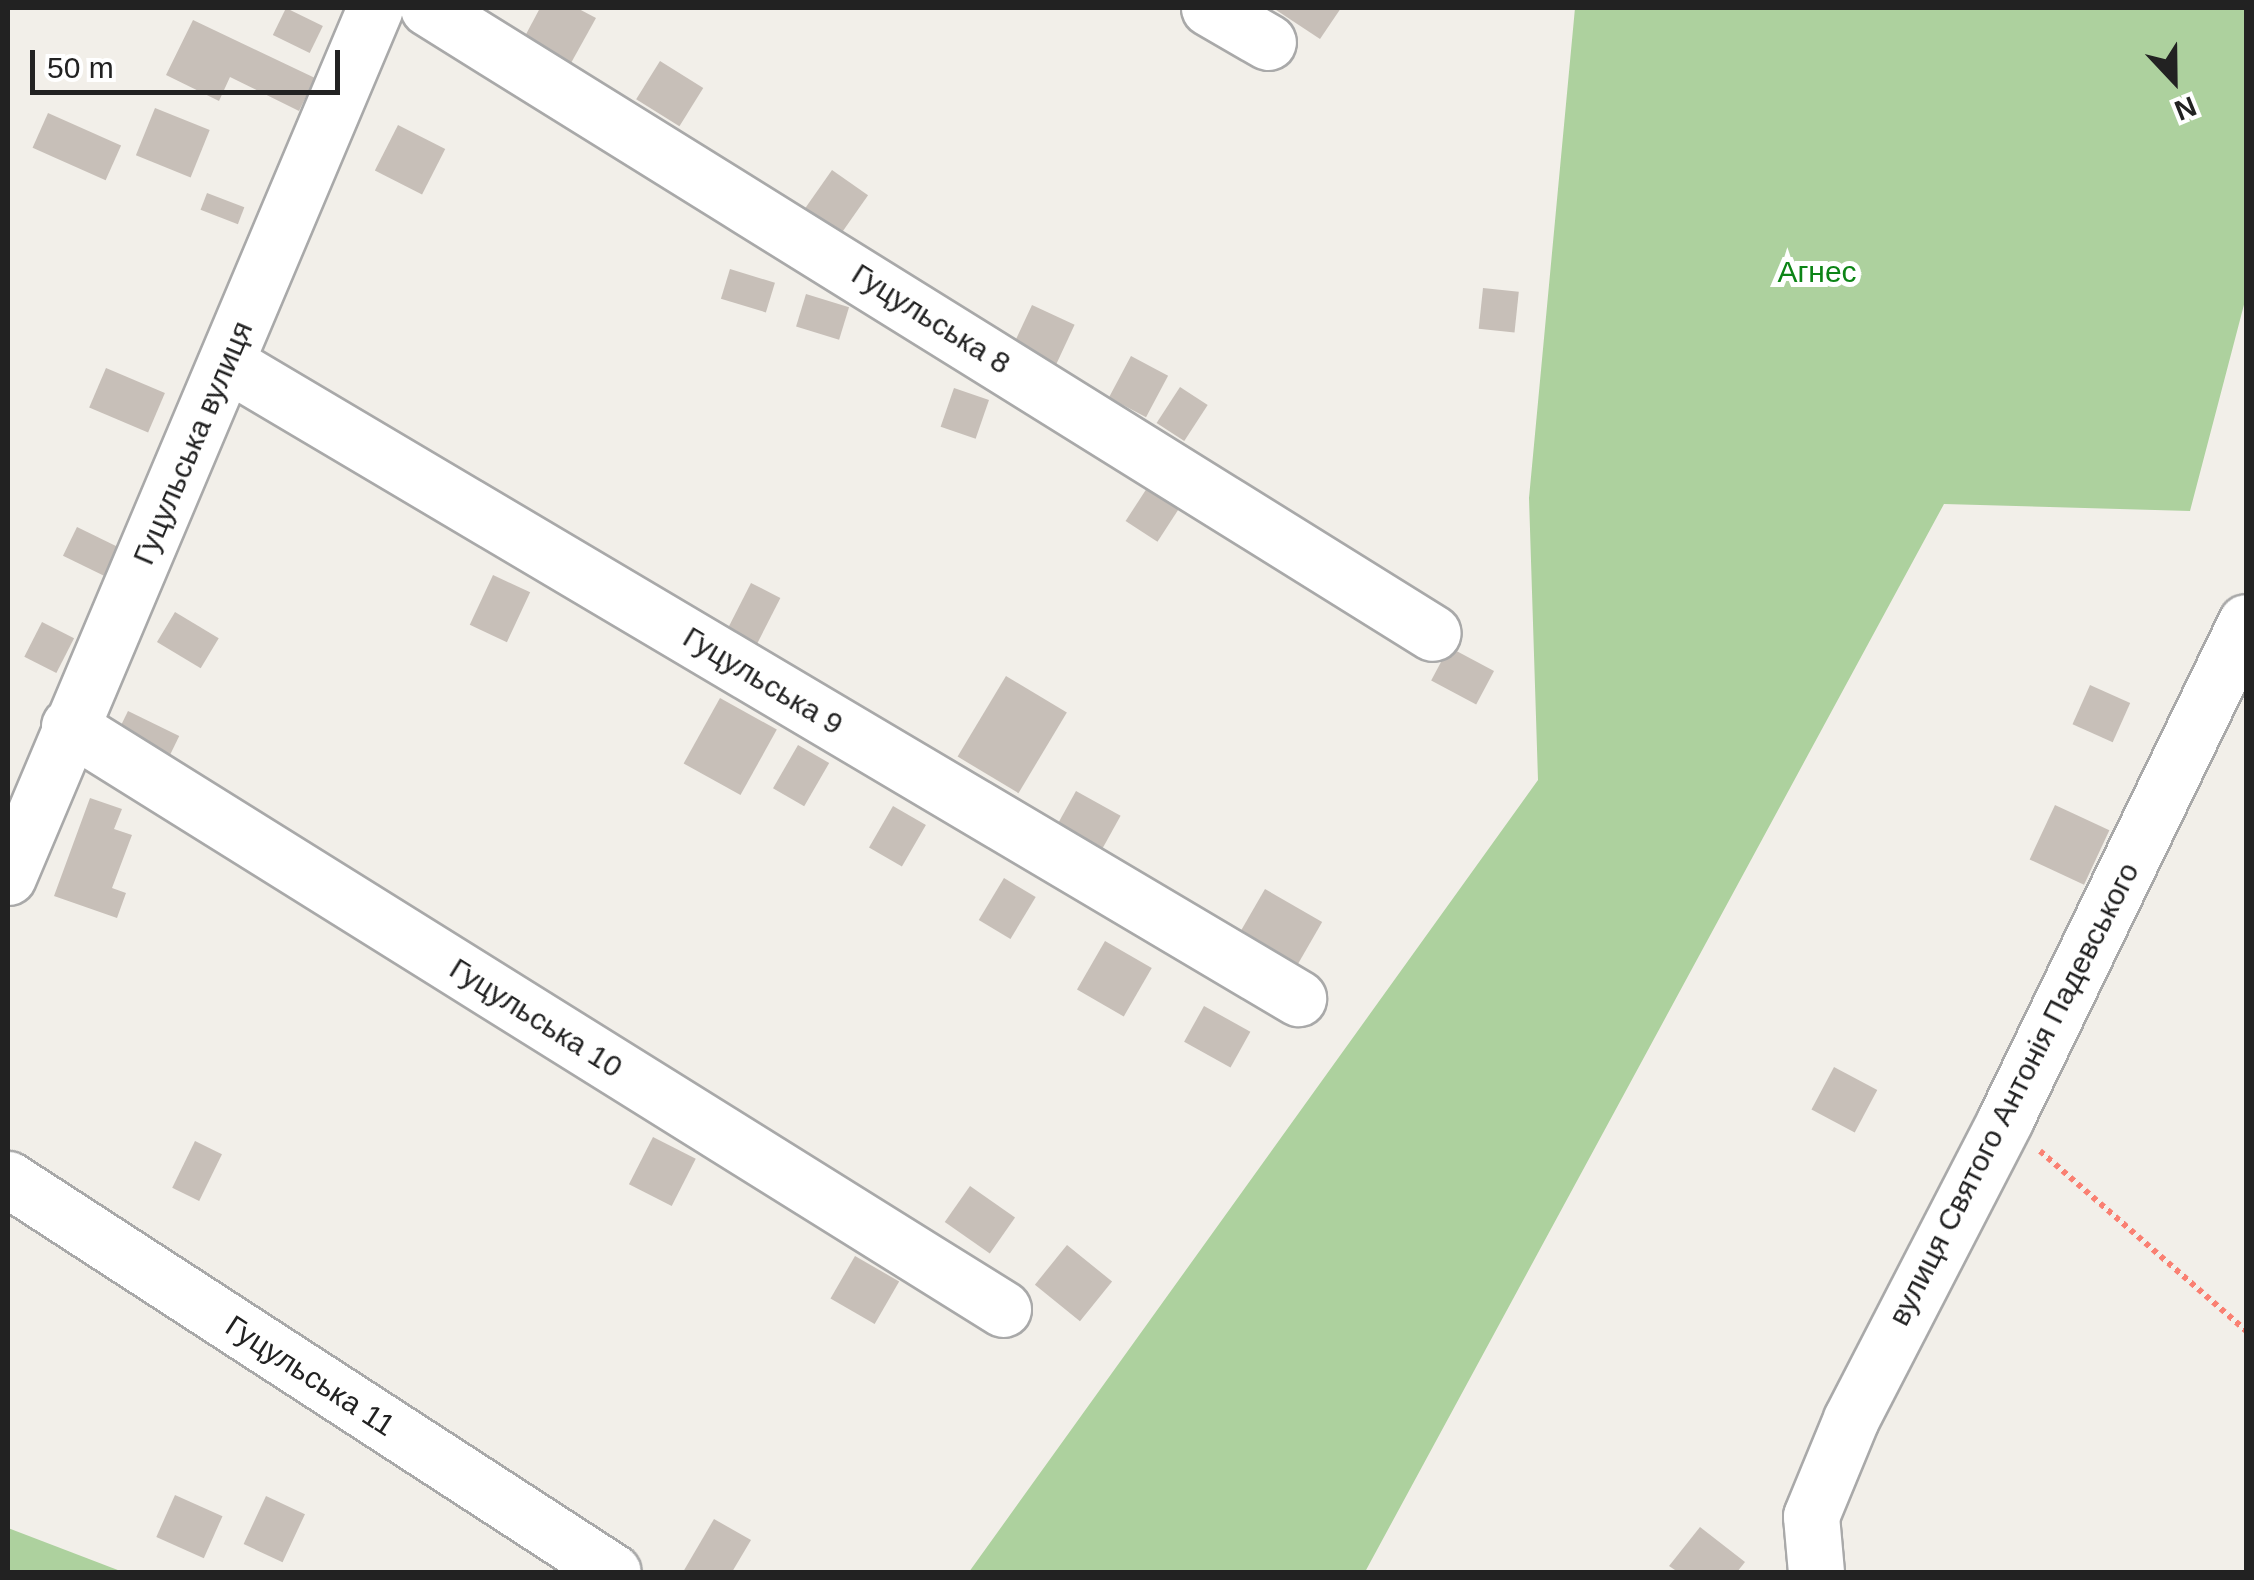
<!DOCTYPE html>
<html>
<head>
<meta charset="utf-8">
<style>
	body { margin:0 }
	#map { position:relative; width:2254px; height:1580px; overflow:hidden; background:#f2efe9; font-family:Arial,sans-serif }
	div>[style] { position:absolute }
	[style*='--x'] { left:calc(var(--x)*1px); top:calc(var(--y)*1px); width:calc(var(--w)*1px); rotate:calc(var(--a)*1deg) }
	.forest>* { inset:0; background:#add19e }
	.building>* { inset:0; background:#c7bfb8; transform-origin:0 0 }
	.path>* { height:6px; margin-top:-3px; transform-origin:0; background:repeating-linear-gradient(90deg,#fa8072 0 5px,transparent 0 10px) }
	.roads { filter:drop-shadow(2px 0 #a9a9a9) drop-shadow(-2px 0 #a9a9a9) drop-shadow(0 2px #a9a9a9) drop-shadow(0 -2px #a9a9a9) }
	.minor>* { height:55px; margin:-27.5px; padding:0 27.5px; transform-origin:27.5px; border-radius:27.5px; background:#fff }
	span { translate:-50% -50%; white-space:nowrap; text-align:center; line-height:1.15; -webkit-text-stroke:10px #fff; paint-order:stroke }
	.park-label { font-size:30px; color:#0c8416 }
	.street-label { font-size:30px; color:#222 }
	.frame { position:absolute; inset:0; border:10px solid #222; pointer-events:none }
	.north { position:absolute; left:2124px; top:30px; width:100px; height:100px; -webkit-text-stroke:8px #fff; paint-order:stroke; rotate:158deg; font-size:28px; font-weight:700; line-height:40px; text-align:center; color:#222 }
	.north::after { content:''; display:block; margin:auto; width:35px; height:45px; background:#222; clip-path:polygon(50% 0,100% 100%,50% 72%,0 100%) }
	.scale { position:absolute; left:30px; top:50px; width:310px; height:45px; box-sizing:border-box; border:5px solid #222; border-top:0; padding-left:12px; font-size:30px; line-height:35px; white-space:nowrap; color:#222; -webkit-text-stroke:8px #fff; paint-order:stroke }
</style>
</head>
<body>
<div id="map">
	<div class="forest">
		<i style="clip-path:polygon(1575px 8px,2246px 8px,2246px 297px,2190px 511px,1944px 504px,1365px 1572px,969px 1572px,1538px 780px,1529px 498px)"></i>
		<i style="clip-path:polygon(8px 1528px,123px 1572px,8px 1572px)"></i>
	</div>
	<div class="building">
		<i style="left:286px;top:8px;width:41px;height:30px;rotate:26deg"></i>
		<i style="clip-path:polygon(540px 8px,577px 8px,596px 18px,571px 63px,524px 38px)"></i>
		<i style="clip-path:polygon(1273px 8px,1341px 8px,1320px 39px)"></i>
		<i style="clip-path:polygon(193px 20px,315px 78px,299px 111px,230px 77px,219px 101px,166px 75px)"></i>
		<i style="left:660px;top:61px;width:51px;height:45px;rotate:32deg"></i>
		<i style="left:155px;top:108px;width:59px;height:51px;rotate:22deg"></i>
		<i style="left:48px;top:113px;width:80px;height:38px;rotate:24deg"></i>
		<i style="left:398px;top:125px;width:53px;height:51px;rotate:27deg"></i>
		<i style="left:832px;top:170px;width:44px;height:52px;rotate:35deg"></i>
		<i style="left:207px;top:193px;width:40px;height:18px;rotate:21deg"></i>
		<i style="left:730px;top:269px;width:47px;height:31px;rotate:17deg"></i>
		<i style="left:1483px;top:288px;width:36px;height:41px;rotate:6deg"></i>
		<i style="left:806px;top:294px;width:45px;height:34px;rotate:17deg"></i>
		<i style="left:1032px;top:305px;width:47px;height:47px;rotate:25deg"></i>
		<i style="left:1131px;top:356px;width:42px;height:47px;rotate:28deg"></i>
		<i style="left:106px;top:368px;width:64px;height:43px;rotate:23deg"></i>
		<i style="left:1180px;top:387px;width:33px;height:43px;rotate:33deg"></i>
		<i style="left:954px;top:388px;width:37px;height:41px;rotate:19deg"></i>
		<i style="left:1149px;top:485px;width:38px;height:43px;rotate:33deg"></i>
		<i style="left:77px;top:527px;width:49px;height:32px;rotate:26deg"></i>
		<i style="left:493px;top:575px;width:41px;height:55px;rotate:25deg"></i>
		<i style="left:751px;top:583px;width:33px;height:55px;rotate:27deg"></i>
		<i style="left:175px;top:612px;width:51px;height:35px;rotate:31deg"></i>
		<i style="left:42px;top:622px;width:36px;height:39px;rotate:27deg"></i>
		<i style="left:1449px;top:647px;width:51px;height:38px;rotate:28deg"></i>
		<i style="left:1006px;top:676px;width:71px;height:94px;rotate:31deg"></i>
		<i style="left:2090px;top:685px;width:44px;height:43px;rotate:24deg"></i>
		<i style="left:720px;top:698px;width:65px;height:75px;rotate:29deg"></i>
		<i style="left:128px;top:711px;width:57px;height:35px;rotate:26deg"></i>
		<i style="left:798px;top:745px;width:36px;height:50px;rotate:30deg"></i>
		<i style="left:1076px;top:791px;width:51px;height:40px;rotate:29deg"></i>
		<i style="clip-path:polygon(90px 798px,122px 809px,114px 829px,132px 835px,112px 888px,126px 893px,117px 918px,54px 896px)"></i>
		<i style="left:2055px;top:805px;width:60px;height:60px;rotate:25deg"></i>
		<i style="left:893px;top:806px;width:38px;height:48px;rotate:30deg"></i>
		<i style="left:1004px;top:878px;width:37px;height:49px;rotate:31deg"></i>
		<i style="left:1265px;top:889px;width:66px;height:58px;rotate:30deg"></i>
		<i style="left:1105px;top:941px;width:54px;height:56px;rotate:30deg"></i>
		<i style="left:1204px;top:1006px;width:53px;height:41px;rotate:29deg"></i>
		<i style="left:1834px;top:1067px;width:49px;height:48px;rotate:28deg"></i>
		<i style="left:653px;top:1137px;width:48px;height:53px;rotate:27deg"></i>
		<i style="left:195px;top:1141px;width:30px;height:52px;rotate:26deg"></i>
		<i style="left:970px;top:1186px;width:55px;height:44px;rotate:35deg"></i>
		<i style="left:1067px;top:1245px;width:58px;height:51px;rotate:39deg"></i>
		<i style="left:855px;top:1256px;width:51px;height:49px;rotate:30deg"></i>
		<i style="left:175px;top:1495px;width:52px;height:46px;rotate:24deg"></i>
		<i style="left:266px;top:1496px;width:43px;height:53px;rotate:25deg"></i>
		<i style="clip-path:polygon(714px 1519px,751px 1540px,732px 1572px,683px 1572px)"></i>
		<i style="clip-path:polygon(1700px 1527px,1745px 1562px,1737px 1572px,1678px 1572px,1669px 1566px)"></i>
	</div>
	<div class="path">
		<i style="--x:2040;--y:1151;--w:274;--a:41.1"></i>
	</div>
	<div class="roads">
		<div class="minor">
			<i style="--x:428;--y:8;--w:1183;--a:31.88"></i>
			<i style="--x:1209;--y:8;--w:68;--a:30"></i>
			<i style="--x:228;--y:364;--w:1244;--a:30.65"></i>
			<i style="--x:69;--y:726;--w:1101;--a:31.97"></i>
			<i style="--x:8;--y:877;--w:943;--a:-67.1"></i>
			<i style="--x:8;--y:1179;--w:721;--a:33.01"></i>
			<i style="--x:1816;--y:1572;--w:56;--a:-95.1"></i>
			<i style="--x:1811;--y:1516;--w:105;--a:-67.6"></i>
			<i style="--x:1851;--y:1419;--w:336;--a:-62.7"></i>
			<i style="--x:2005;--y:1120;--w:553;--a:-64.18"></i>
		</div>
	</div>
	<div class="park-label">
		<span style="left:1817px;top:272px">Агнес</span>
	</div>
	<div class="street-label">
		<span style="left:931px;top:319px;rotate:32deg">Гуцульська 8</span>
		<span style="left:193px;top:443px;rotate:-67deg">Гуцульська вулиця</span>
		<span style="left:763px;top:681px;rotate:31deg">Гуцульська 9</span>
		<span style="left:536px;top:1018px;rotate:32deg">Гуцульська 10</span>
		<span style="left:2014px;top:1094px;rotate:-63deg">вулиця Святого Антонія Падевського</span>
		<span style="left:310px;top:1376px;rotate:33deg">Гуцульська 11</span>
	</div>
	<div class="frame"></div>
	<div class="north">N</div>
	<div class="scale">50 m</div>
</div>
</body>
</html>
